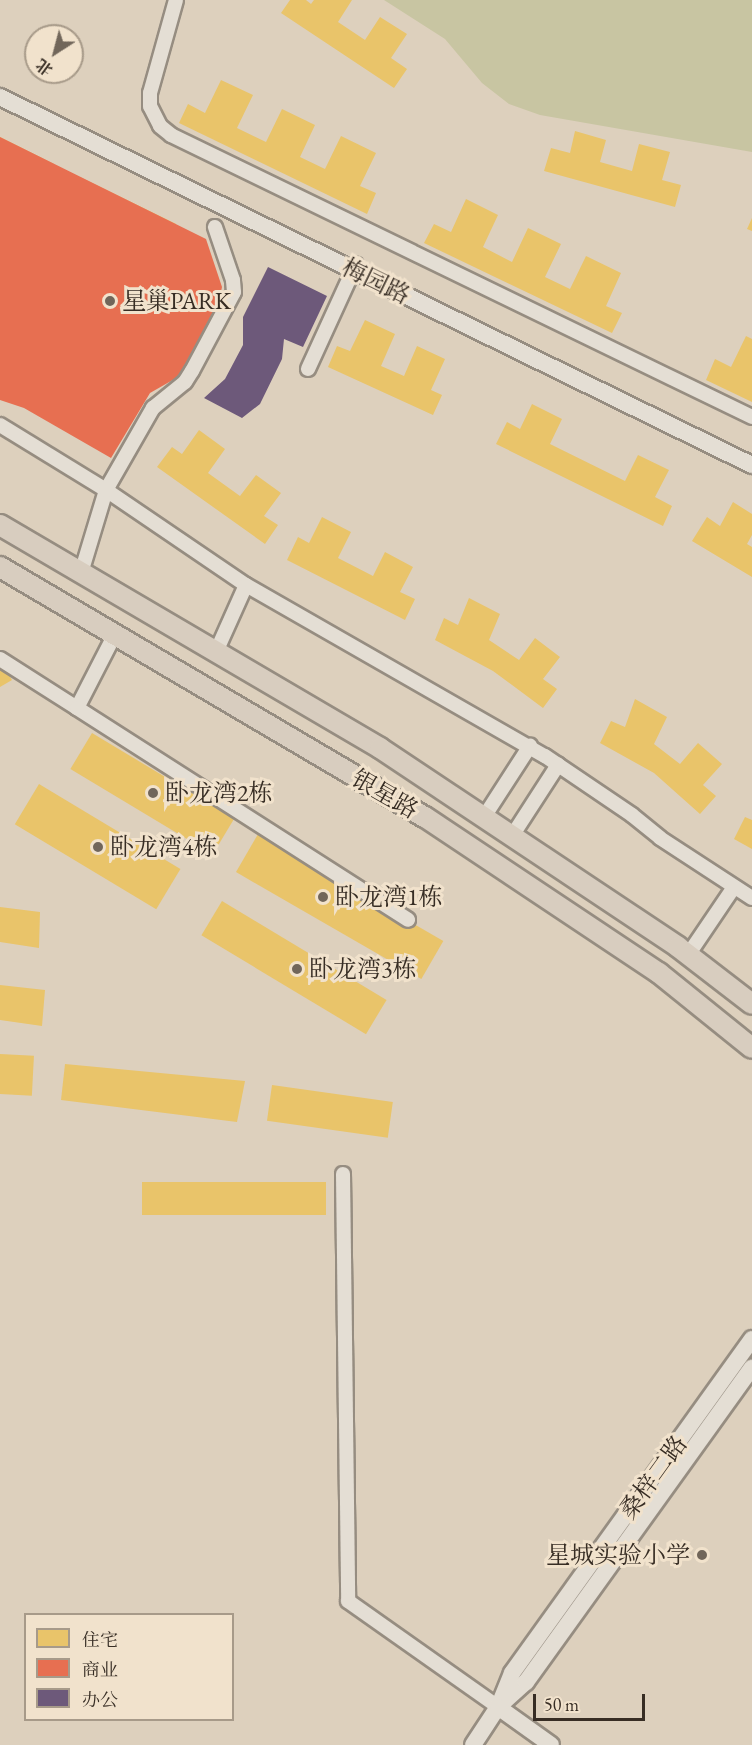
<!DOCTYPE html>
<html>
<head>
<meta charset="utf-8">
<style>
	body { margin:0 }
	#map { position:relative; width:752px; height:1745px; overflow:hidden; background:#ddd0bd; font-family:"EB Garamond","Noto Serif SC",serif }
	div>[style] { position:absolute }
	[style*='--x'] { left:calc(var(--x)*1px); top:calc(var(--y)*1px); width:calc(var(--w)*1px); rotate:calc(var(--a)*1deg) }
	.green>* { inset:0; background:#c8c5a2 }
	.homes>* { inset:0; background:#e9c46a; transform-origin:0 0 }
	.shops>* { inset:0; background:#e76f51 }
	.offices>* { inset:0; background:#6d597a }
	.roads { filter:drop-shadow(2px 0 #968d81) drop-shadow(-2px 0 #968d81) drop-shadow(0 2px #968d81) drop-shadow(0 -2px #968d81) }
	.minor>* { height:14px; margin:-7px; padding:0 7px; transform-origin:7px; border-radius:7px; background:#e4ded4 }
	.tertiary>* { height:16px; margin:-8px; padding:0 8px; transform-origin:8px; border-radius:8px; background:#e4ded4 }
	.primary>* { height:20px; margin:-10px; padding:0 10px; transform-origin:10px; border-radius:10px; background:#d8cdbf }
	.dots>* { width:16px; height:16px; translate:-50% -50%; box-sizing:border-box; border:3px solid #f1e2cc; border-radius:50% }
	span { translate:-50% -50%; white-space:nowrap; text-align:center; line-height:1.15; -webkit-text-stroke:6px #f1e2cc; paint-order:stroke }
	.street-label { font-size:24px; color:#372d24 }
	.poi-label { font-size:24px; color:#372d24 }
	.left { translate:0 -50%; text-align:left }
	.right { translate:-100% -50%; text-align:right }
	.legend { position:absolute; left:24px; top:1613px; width:210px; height:108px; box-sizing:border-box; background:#f1e2cc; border:2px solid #a79a89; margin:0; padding:8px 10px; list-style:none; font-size:18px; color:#372d24 }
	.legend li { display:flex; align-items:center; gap:12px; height:30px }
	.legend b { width:30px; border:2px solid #a79a89 }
	.north { position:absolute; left:24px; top:24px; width:60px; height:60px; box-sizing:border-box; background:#f1e2cc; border:2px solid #a79a89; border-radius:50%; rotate:216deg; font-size:16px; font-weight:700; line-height:24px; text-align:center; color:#372d24 }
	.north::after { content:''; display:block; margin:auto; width:21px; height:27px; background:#71665a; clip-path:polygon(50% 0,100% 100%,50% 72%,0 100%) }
	.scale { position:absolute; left:533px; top:1694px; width:112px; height:27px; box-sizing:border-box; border:3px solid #372d24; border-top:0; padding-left:8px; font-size:18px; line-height:21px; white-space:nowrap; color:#372d24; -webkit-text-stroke:4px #f1e2cc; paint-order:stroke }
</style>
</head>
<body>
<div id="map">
	<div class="green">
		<i style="clip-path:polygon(384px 0,752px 0,752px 152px,540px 115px,509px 104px,482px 83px,445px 39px)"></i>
	</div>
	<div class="homes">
		<i style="clip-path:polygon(290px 0,306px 0,311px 4px,314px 0,352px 0,338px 22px,365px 40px,380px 17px,407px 34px,391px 58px,407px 69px,394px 88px,281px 13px)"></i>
		<i style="clip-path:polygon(221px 80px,253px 95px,237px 128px,266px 142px,282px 109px,315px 125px,300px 157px,325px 169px,341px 136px,376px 153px,360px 186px,376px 193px,367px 214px,179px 123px,188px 104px,205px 113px)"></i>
		<i style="clip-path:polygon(575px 131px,606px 140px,600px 162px,632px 171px,639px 144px,670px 152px,662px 180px,681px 185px,675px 207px,544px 171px,551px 148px,570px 153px)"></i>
		<i style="clip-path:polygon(0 137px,54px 164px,41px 194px,0 174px)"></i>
		<i style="left:80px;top:177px;width:107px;height:31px;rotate:26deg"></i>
		<i style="clip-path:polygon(466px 199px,498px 215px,483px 247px,512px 262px,528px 228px,561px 244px,545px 277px,570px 289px,586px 256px,621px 273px,606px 306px,622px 313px,612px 333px,424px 243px,434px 224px,451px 232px)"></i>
		<i style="clip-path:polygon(752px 218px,752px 231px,747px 229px)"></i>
		<i style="clip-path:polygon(365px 320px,395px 334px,381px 366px,404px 376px,417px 346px,445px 359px,431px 390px,442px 395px,433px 415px,328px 367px,337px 346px,350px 351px)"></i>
		<i style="clip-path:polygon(746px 336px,752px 339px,752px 402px,706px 380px,715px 359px,731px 367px)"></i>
		<i style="clip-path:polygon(532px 404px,562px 419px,550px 444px,625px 481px,638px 455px,669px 470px,655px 497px,672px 506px,663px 526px,496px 444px,507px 422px,520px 429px)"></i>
		<i style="clip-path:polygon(199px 430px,225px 449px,208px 473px,240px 496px,256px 475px,281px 493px,264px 516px,278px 525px,265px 544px,157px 467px,172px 447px,182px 454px)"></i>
		<i style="clip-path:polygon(733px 502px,752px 514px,752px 535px,747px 544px,752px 547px,752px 577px,692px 541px,707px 517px,720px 526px)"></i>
		<i style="clip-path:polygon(322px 517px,351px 532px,338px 558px,373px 576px,385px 552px,413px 567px,400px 592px,415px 599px,405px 620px,287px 560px,298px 537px,309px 543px)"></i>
		<i style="clip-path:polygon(469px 598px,500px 614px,489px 640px,519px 660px,535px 638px,560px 657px,543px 679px,557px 689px,543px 708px,493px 671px,435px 640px,444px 618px,458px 625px)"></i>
		<i style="clip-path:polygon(0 660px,12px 680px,0 687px)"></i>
		<i style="clip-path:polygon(635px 699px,667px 717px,654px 744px,680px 764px,698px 743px,722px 764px,703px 785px,716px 796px,700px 814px,654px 773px,600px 743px,611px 721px,625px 727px)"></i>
		<i style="left:92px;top:733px;width:166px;height:42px;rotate:31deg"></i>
		<i style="left:39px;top:784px;width:165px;height:47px;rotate:31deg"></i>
		<i style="clip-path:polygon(745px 817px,752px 820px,752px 849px,734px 839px)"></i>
		<i style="left:258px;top:834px;width:214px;height:44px;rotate:30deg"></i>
		<i style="left:222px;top:901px;width:192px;height:40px;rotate:31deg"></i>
		<i style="clip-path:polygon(0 907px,40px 912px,39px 948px,0 942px)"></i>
		<i style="clip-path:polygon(0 985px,45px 990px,42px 1026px,0 1020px)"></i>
		<i style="left:0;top:1054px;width:34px;height:40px;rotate:3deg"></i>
		<i style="clip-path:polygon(65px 1064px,245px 1081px,237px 1122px,61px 1100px)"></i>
		<i style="left:272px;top:1085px;width:122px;height:36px;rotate:8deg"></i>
		<i style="left:142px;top:1182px;width:184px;height:33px"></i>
	</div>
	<div class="shops">
		<i style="clip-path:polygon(0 137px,206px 239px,222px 287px,218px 306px,178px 377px,150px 393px,111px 458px,24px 408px,0 400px)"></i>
	</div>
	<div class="offices">
		<i style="clip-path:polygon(268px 267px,327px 296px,303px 347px,284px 339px,282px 359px,260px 404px,242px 418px,204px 398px,225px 379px,243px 345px,243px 317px)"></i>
	</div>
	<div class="roads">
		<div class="minor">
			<i style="--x:176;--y:0;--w:97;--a:105.6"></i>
			<i style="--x:150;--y:93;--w:13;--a:90"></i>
			<i style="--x:150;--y:106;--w:22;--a:63"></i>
			<i style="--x:160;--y:126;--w:14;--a:39"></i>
			<i style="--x:171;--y:135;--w:646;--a:25.89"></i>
			<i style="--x:308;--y:369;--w:115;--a:-65.4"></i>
			<i style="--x:0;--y:425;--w:124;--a:31.5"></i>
			<i style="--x:106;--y:490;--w:169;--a:34.2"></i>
			<i style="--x:246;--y:585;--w:344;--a:29.8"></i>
			<i style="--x:545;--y:756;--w:105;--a:34.1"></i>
			<i style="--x:632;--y:815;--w:36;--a:39"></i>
			<i style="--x:660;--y:838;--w:110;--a:33.1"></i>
			<i style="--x:81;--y:573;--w:87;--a:-73.2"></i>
			<i style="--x:106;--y:490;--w:95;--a:-60.2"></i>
			<i style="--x:153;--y:408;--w:41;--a:-39.1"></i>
			<i style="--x:185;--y:382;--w:13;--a:-58"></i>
			<i style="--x:192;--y:371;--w:89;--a:-62"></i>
			<i style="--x:234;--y:292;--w:12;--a:-95"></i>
			<i style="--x:233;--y:280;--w:56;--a:-108.8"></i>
			<i style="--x:216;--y:652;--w:73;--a:-65.9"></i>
			<i style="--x:0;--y:659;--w:91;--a:32.5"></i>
			<i style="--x:77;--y:708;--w:81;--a:-62.8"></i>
			<i style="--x:77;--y:708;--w:393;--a:32.6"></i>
			<i style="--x:484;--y:817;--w:85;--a:-57.1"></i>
			<i style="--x:512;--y:836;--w:85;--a:-57.1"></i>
			<i style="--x:688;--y:955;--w:82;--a:-55.9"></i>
			<i style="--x:343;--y:1174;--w:427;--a:89.3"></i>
			<i style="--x:348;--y:1601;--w:184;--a:35.2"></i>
		</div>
		<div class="tertiary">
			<i style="--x:0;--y:97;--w:837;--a:26.08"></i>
			<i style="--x:752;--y:1339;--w:411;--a:125.7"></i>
			<i style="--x:512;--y:1673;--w:37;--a:112"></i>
			<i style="--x:498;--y:1707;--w:38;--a:-42"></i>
			<i style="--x:526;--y:1682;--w:387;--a:-54.3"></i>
			<i style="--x:473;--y:1745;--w:45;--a:-56.7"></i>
			<i style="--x:498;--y:1707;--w:65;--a:35.6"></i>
		</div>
		<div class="primary">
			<i style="--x:0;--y:525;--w:441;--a:30.4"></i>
			<i style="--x:380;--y:748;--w:358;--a:33.7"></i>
			<i style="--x:678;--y:947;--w:93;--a:37.6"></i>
			<i style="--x:0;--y:567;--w:493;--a:30.5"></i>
			<i style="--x:425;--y:817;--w:281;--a:33.7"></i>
			<i style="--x:659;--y:973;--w:119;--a:38.9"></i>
		</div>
	</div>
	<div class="dots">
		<i style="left:110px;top:301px;background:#71665a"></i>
		<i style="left:153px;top:793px;background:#71665a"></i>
		<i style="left:98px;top:847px;background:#71665a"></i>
		<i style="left:323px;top:897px;background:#71665a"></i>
		<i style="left:297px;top:969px;background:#71665a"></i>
		<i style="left:702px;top:1555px;background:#71665a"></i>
	</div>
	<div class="street-label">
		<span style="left:376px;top:281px;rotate:26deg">梅园路</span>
		<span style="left:385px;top:794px;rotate:30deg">银星路</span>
		<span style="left:653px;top:1477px;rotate:-54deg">桑梓二路</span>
	</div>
	<div class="poi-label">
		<span class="left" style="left:122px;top:301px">星巢PARK</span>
		<span class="left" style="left:165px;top:793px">卧龙湾2栋</span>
		<span class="left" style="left:110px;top:847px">卧龙湾4栋</span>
		<span class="left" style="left:335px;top:897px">卧龙湾1栋</span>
		<span class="left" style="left:309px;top:969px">卧龙湾3栋</span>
		<span class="right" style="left:690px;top:1555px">星城实验小学</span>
	</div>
	<ul class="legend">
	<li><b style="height:16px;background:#e9c46a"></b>住宅</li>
	<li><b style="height:16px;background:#e76f51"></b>商业</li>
	<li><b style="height:16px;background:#6d597a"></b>办公</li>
	</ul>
	<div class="north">北</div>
	<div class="scale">50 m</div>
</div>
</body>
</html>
